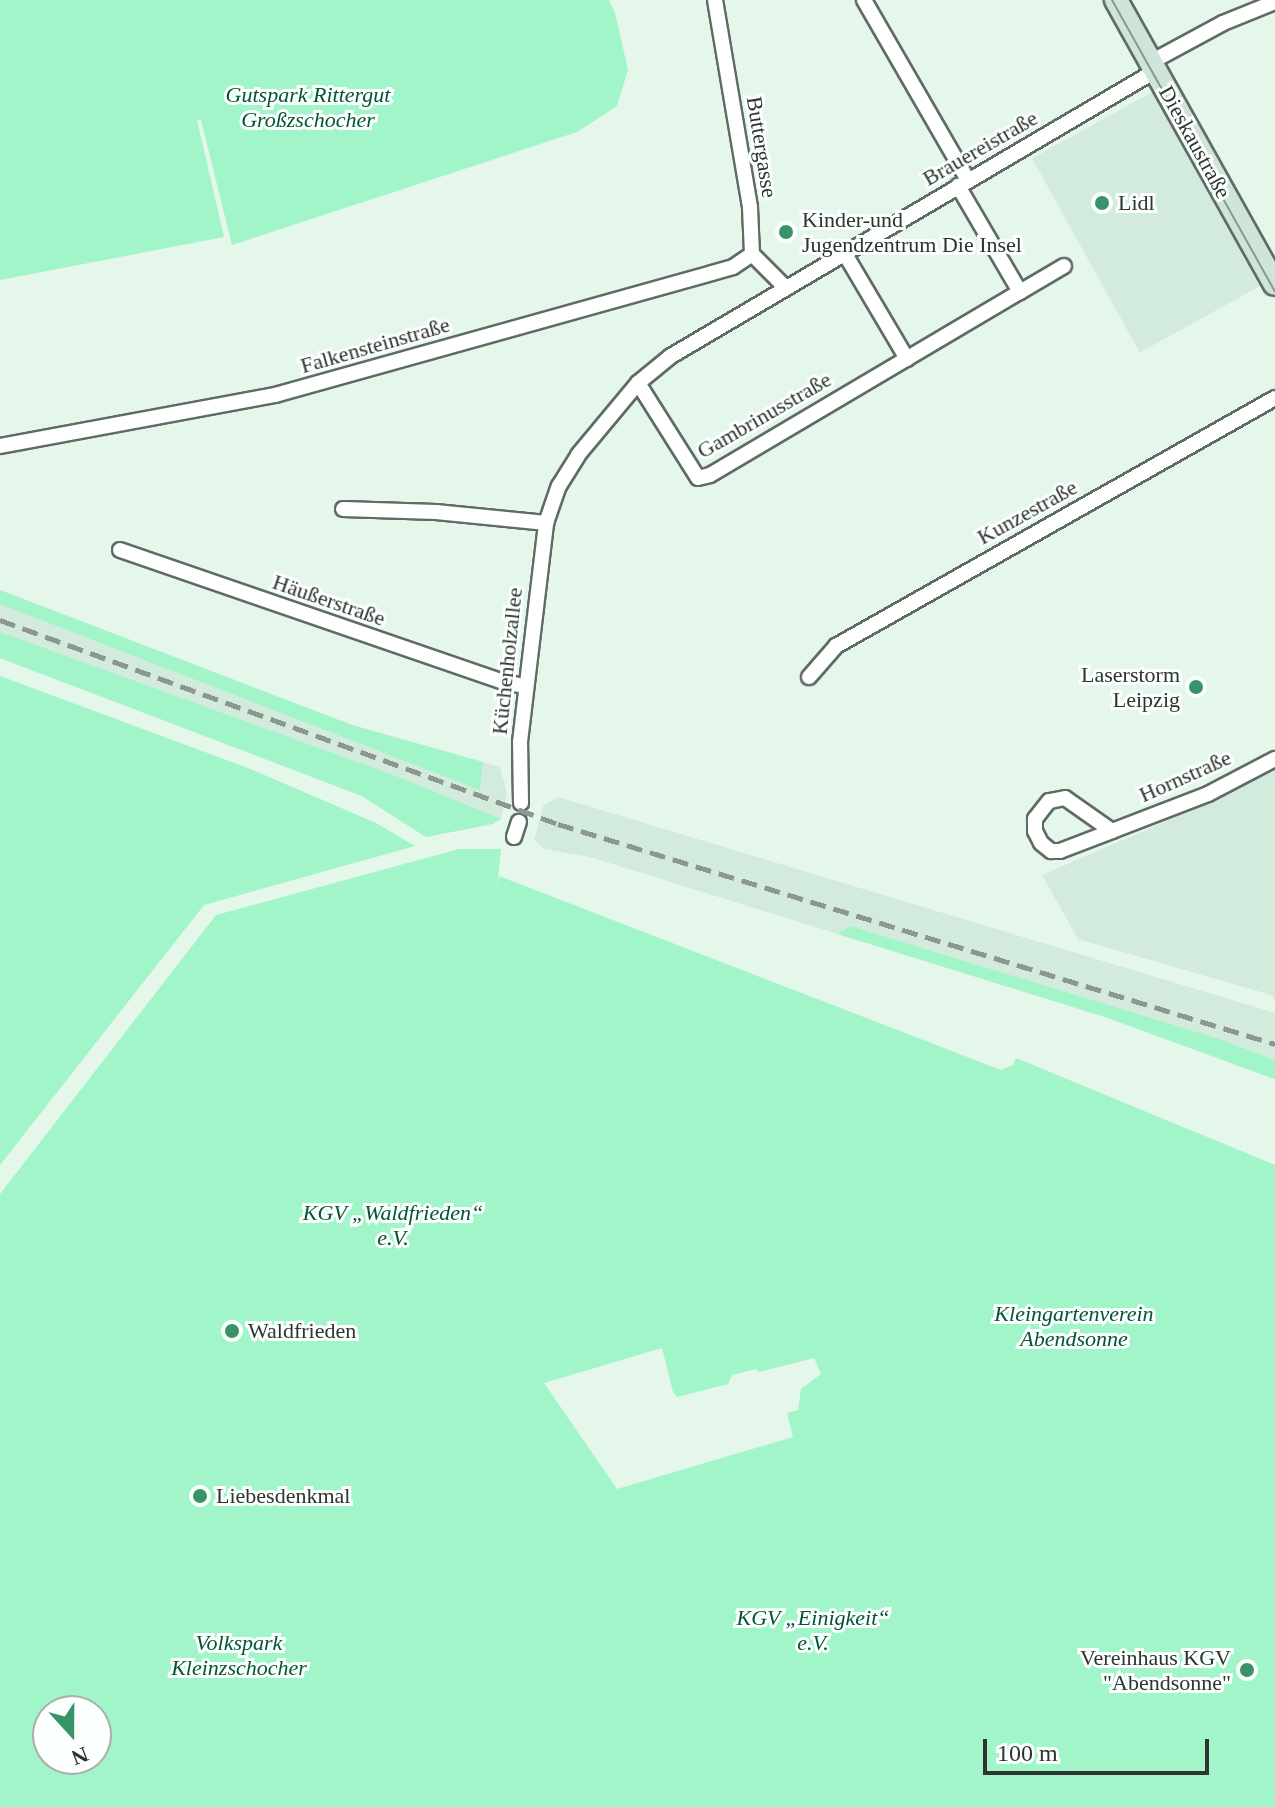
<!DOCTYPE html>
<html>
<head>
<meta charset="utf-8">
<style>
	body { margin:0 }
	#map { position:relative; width:1275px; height:1807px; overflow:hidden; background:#e5f6eb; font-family:"Times New Roman",serif }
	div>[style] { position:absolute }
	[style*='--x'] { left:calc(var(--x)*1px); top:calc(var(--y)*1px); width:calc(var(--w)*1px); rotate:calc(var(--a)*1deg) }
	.built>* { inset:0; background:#d3ebdd; transform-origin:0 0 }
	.green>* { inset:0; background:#a1f5c8 }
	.roads { filter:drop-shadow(2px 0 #5e6c64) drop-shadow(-2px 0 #5e6c64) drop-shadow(0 2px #5e6c64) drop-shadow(0 -2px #5e6c64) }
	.street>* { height:14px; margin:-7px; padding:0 7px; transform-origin:7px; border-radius:7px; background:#fff }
	.secondary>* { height:22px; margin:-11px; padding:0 11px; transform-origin:11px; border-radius:11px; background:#d0e5da }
	.tram>* { height:2px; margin:-1px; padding:0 1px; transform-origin:1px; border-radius:1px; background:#8b978f }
	.rail>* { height:5px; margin-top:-2.5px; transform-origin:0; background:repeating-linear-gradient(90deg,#8b978f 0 16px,transparent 0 24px) }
	.dots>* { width:22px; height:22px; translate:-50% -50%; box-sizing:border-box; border:4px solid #fbfffd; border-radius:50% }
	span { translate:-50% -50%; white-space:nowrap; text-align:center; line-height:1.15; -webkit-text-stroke:6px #fbfffd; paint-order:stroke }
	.park-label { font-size:22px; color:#065335; font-style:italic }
	.street-label { font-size:22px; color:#2e3430 }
	.poi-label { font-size:22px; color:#2e3430 }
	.left { translate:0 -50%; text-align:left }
	.right { translate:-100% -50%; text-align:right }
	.north { position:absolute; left:32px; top:1695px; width:80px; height:80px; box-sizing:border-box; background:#fbfffd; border:2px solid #a9aeab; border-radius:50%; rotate:159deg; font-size:22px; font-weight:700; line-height:32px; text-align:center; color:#2e3430 }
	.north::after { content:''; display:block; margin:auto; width:28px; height:36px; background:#399368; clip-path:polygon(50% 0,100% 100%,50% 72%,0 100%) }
	.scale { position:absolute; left:983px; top:1739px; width:226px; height:36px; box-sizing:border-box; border:4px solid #2e3430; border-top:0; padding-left:10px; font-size:24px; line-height:28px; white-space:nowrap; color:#2e3430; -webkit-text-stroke:6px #fbfffd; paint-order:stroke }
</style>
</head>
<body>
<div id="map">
	<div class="built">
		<i style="left:1152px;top:92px;width:222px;height:137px;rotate:61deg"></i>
		<i style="clip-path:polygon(0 590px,352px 725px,500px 767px,507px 794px,501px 819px,492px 824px,426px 837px,362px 796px,0 658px)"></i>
		<i style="clip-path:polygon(1275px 768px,1275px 1001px,1271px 995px,1078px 939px,1042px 875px,1222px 797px)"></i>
		<i style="clip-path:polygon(558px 797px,1275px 1013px,1275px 1079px,1105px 1017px,590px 857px,544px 849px,534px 840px,543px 806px)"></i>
	</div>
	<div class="green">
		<i style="clip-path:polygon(0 0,609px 0,615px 13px,628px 70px,617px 106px,577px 132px,232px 245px,201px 120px,197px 120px,224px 237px,0 280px)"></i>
		<i style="clip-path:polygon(0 590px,352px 725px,483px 762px,480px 790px,0 604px)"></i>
		<i style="clip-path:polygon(0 632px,401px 778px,501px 819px,492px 824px,426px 837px,362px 796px,0 658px)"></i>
		<i style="clip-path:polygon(0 676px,248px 768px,376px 823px,415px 846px,204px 905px,0 1165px)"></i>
		<i style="clip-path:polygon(evenodd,459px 849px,501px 849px,497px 887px,499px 876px,1001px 1070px,1013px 1065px,1016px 1058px,1275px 1165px,1275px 1807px,0 1807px,0 1194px,216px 915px,459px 849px,662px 1348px,673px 1392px,677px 1397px,728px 1384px,732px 1375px,756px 1369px,759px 1372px,814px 1358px,821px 1374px,801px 1389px,798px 1410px,787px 1413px,793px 1437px,617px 1489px,544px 1383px,662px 1348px,459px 849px,96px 1711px,96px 1759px,48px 1759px,48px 1711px,96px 1711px)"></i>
		<i style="clip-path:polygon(850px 926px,1216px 1038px,1275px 1060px,1275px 1079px,1105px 1017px,838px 934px)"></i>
	</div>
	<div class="roads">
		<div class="street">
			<i style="--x:715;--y:0;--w:211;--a:80.4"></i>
			<i style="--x:750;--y:208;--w:46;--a:87.5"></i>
			<i style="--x:752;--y:254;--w:48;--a:45"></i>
			<i style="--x:864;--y:0;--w:208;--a:60"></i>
			<i style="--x:1151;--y:62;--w:82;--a:-28.4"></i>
			<i style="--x:1223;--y:23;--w:56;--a:-22"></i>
			<i style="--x:845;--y:254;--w:122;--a:59.4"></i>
			<i style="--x:1020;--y:292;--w:51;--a:-30.6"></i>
			<i style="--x:638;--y:383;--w:112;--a:57.7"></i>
			<i style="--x:698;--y:478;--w:12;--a:-14"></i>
			<i style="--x:710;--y:475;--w:360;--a:-30.6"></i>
			<i style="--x:1020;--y:292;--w:123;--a:-120.3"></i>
			<i style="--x:0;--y:446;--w:280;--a:-10.5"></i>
			<i style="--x:275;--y:395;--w:454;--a:-15.6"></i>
			<i style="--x:712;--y:273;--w:22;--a:-16"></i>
			<i style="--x:733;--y:267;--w:23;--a:-34"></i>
			<i style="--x:343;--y:509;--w:93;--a:1.8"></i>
			<i style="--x:436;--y:512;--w:111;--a:5.7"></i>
			<i style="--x:120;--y:550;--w:406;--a:19"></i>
			<i style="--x:504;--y:682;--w:21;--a:11"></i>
			<i style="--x:809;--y:677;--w:41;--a:-48.9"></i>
			<i style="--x:836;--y:646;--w:504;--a:-29.46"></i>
			<i style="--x:521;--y:803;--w:61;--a:-90.9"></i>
			<i style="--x:520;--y:742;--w:221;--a:-83.2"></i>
			<i style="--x:546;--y:523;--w:39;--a:-71"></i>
			<i style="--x:559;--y:486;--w:36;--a:-58"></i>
			<i style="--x:578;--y:455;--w:94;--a:-50.2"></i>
			<i style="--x:638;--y:383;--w:43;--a:-39.3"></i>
			<i style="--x:671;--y:356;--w:562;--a:-30.49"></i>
			<i style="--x:1112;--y:831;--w:57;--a:-144.9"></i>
			<i style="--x:1065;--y:798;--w:16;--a:169"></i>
			<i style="--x:1049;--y:801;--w:23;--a:128"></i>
			<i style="--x:1035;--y:819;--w:12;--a:90"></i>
			<i style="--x:1035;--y:831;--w:13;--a:63"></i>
			<i style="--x:1041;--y:843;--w:13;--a:39"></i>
			<i style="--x:1051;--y:851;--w:9;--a:0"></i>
			<i style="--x:1060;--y:851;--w:56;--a:-21"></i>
			<i style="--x:1112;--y:831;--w:103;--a:-21.1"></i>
			<i style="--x:1208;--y:794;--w:76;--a:-27.6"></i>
			<i style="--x:514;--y:837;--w:16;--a:-72"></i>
		</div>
		<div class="secondary">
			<i style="--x:1116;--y:0;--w:325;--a:60.8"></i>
		</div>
	</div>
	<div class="tram">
		<i style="--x:1112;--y:0;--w:334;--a:60.8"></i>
	</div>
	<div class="rail">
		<i style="--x:0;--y:620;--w:594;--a:20.08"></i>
		<i style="--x:558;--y:824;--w:750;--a:17.06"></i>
	</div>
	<div class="dots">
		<i style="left:1102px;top:203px;background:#399368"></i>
		<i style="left:786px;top:232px;background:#399368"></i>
		<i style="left:1196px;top:687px;background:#399368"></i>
		<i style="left:232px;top:1331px;background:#399368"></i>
		<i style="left:200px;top:1496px;background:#399368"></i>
		<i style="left:1247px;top:1670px;background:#399368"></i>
	</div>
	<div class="park-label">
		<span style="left:308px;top:107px">Gutspark Rittergut<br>Großzschocher</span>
		<span style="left:393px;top:1225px">KGV „Waldfrieden“<br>e.V.</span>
		<span style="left:1074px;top:1326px">Kleingartenverein<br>Abendsonne</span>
		<span style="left:813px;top:1630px">KGV „Einigkeit“<br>e.V.</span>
		<span style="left:239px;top:1655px">Volkspark<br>Kleinzschocher</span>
	</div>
	<div class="street-label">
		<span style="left:1195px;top:142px;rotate:61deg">Dieskaustraße</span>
		<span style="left:762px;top:147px;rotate:81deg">Buttergasse</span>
		<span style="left:980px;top:148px;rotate:-30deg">Brauereistraße</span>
		<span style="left:375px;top:345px;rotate:-16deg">Falkensteinstraße</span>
		<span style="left:764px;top:415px;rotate:-30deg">Gambrinusstraße</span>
		<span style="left:1027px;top:512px;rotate:-29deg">Kunzestraße</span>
		<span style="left:329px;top:600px;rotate:19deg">Häußerstraße</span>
		<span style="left:507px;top:661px;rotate:-84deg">Küchenholzallee</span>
		<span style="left:1185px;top:776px;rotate:-24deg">Hornstraße</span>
	</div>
	<div class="poi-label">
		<span class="left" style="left:1118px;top:203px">Lidl</span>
		<span class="left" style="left:802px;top:232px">Kinder-und<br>Jugendzentrum Die Insel</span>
		<span class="right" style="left:1180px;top:687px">Laserstorm<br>Leipzig</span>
		<span class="left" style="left:248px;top:1331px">Waldfrieden</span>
		<span class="left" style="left:216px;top:1496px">Liebesdenkmal</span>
		<span class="right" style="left:1231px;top:1670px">Vereinhaus KGV<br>"Abendsonne"</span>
	</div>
	<div class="north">N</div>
	<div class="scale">100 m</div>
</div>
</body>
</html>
